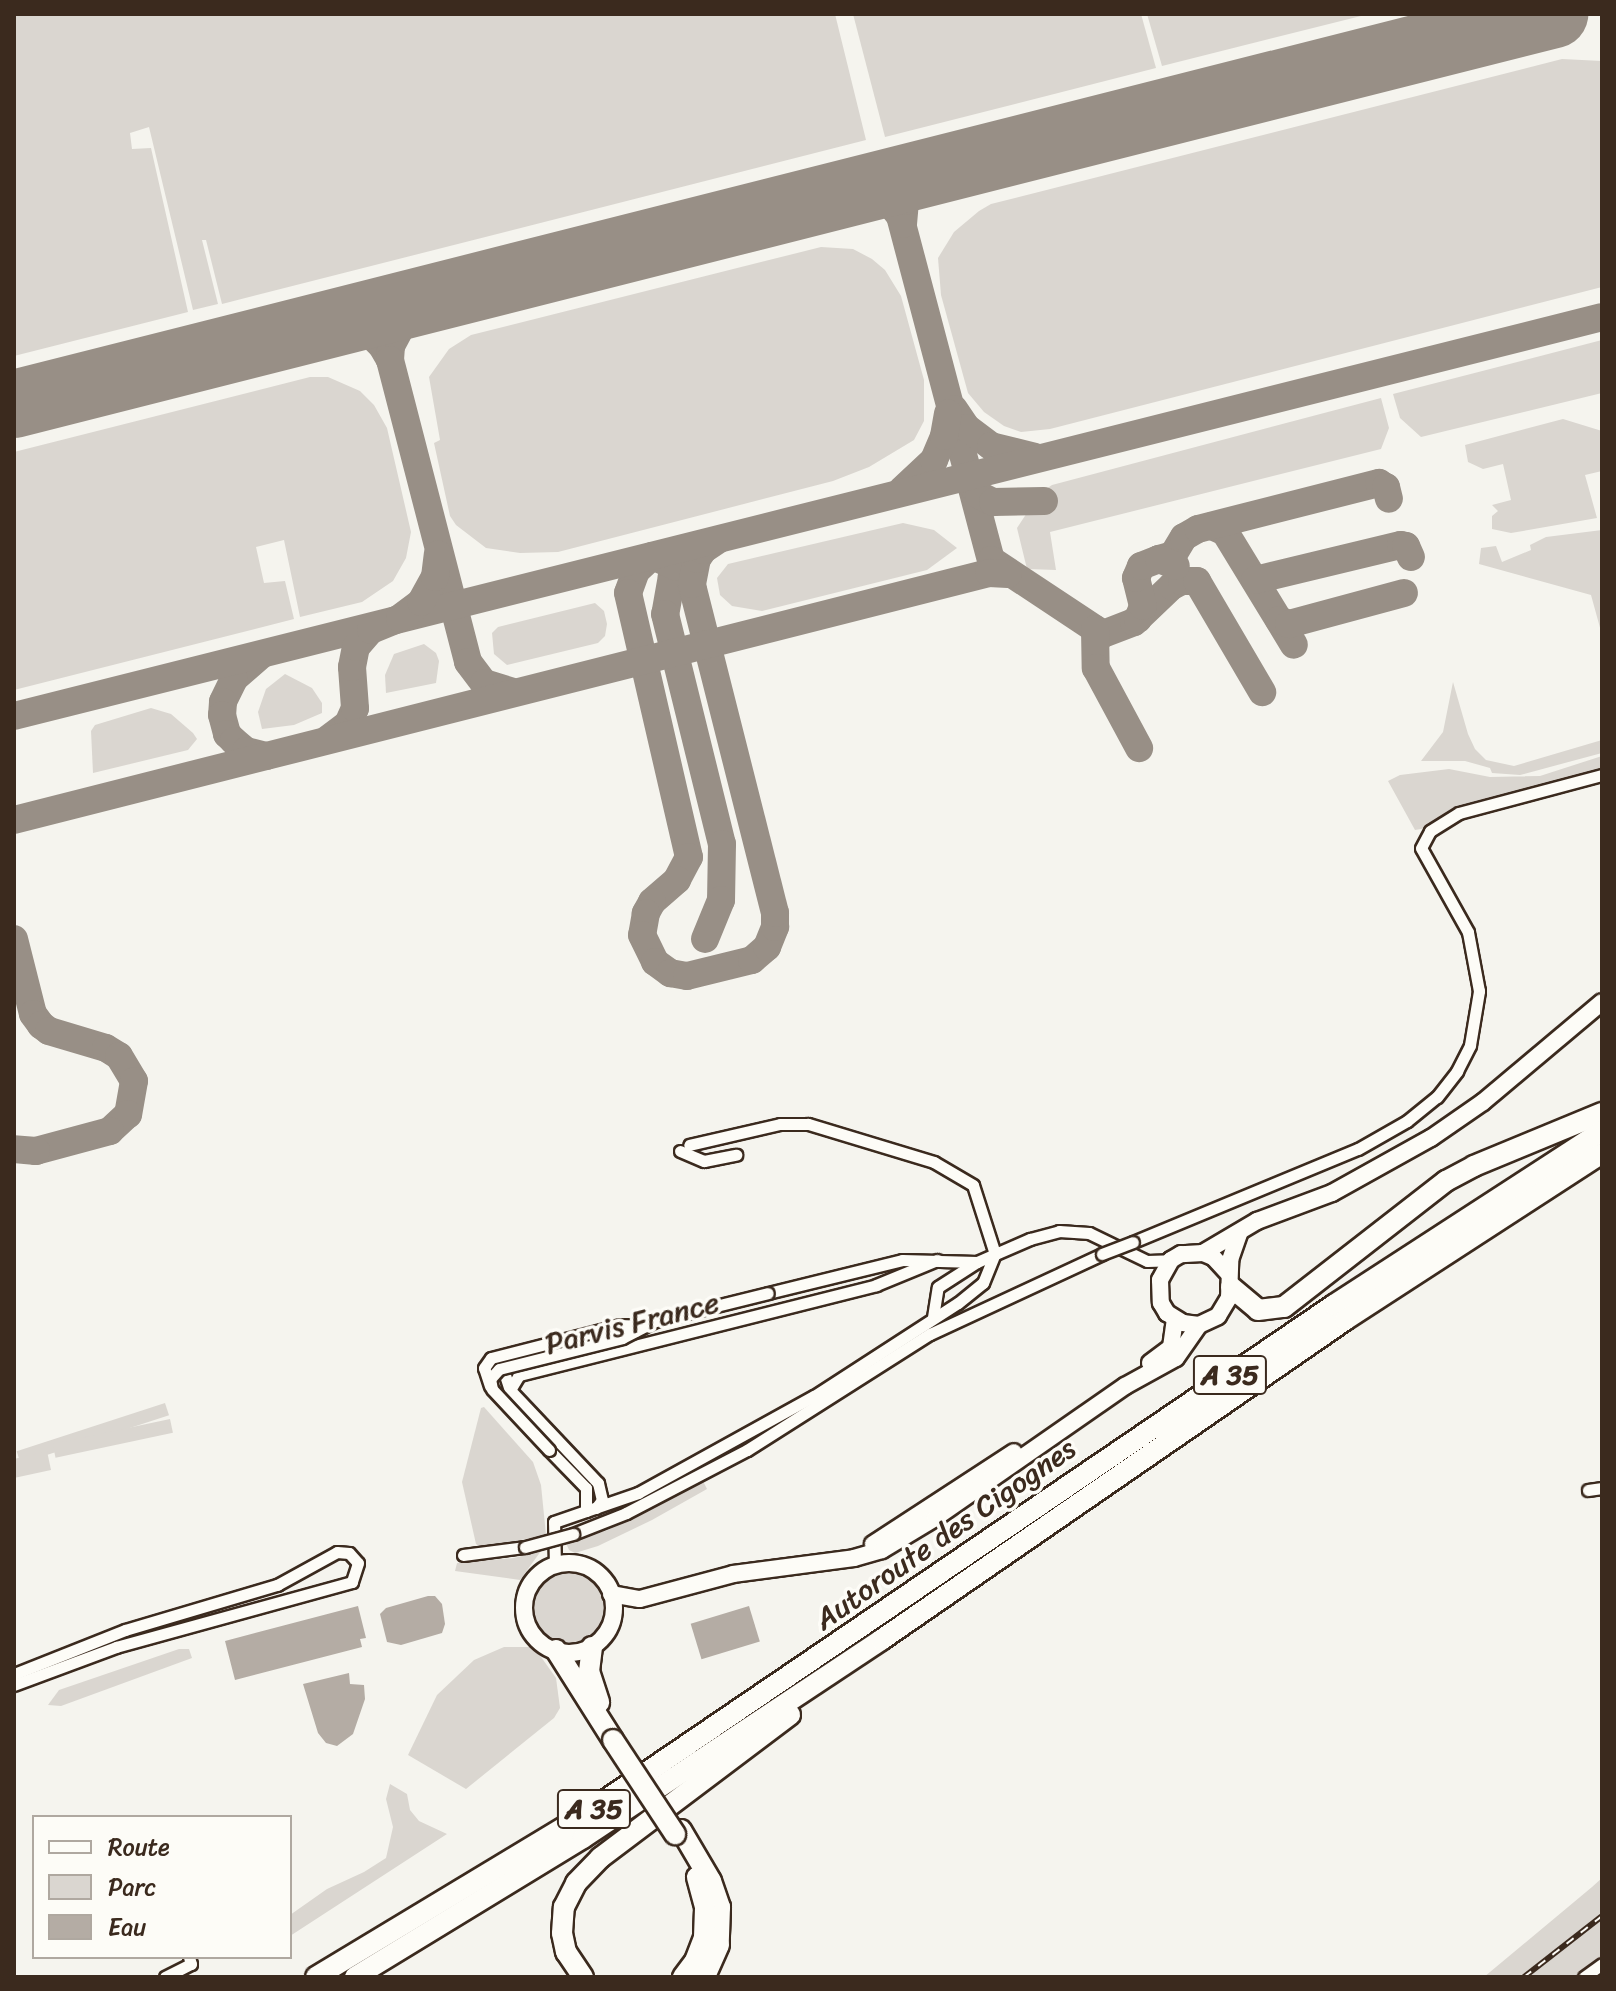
<!DOCTYPE html>
<html>
<head>
<meta charset="utf-8">
<style>
	body { margin:0 }
	#map { position:relative; width:1616px; height:1991px; overflow:hidden; background:#f5f4ee; font-family:Sriracha,sans-serif }
	div>[style] { position:absolute }
	[style*='--x'] { left:calc(var(--x)*1px); top:calc(var(--y)*1px); width:calc(var(--w)*1px); rotate:calc(var(--a)*1deg) }
	.green>* { inset:0; background:#dad6d0; transform-origin:0 0 }
	.round { border-radius:50% }
	.water>* { inset:0; background:#b4aca4; transform-origin:0 0 }
	.taxiway>* { height:28px; margin:-14px; padding:0 14px; transform-origin:14px; border-radius:14px; background:#988f86 }
	.runway>* { height:68px; margin:-34px; padding:0 34px; transform-origin:34px; border-radius:34px; background:#988f86 }
	.roads { filter:drop-shadow(2px 0 #3b2a1e) drop-shadow(-2px 0 #3b2a1e) drop-shadow(0 2px #3b2a1e) drop-shadow(0 -2px #3b2a1e) }
	.street>* { height:11px; margin:-5.5px; padding:0 5.5px; transform-origin:5.5px; border-radius:5.5px; background:#fdfcf7 }
	.secondary>* { height:16px; margin:-8px; padding:0 8px; transform-origin:8px; border-radius:8px; background:#fdfcf7 }
	.secondary>.ring { margin:-8px; padding:0; box-sizing:content-box; background:none; border:16px solid #fdfcf7; border-radius:50% }
	.highway>* { height:20px; margin:-10px; padding:0 10px; transform-origin:10px; border-radius:10px; background:#fdfcf7 }
	.rail>* { height:6px; margin-top:-3px; transform-origin:0; background:repeating-linear-gradient(90deg,#fdfcf7 0 9px,#3b2a1e 0 18px); box-sizing:border-box; border-block:2px solid #3b2a1e }
	.bridges { filter:drop-shadow(2px 0 #3b2a1e) drop-shadow(-2px 0 #3b2a1e) drop-shadow(0 2px #3b2a1e) drop-shadow(0 -2px #3b2a1e) }
	.street-bridge>* { height:11px; margin:-5.5px; padding:0 5.5px; transform-origin:5.5px; border-radius:5.5px; background:#fdfcf7 }
	.highway-bridge>* { height:20px; margin:-10px; padding:0 10px; transform-origin:10px; border-radius:10px; background:#fdfcf7 }
	span { translate:-50% -50%; white-space:nowrap; text-align:center; line-height:1.15; -webkit-text-stroke:7px #fdfcf7; paint-order:stroke }
	.shield-label span { padding:2px 6px; background:#fdfcf7; border:2px solid; border-radius:6px; -webkit-text-stroke-width:0 }
	.shield-label { font-size:28px; color:#3b2a1e; font-weight:700 }
	.street-label { font-size:30px; color:#3b2a1e }
	.frame { position:absolute; inset:0; border:16px solid #3b2a1e; pointer-events:none }
	.legend { position:absolute; left:32px; top:1815px; width:260px; height:144px; box-sizing:border-box; background:#fdfcf7; border:2px solid #afa8a0; margin:0; padding:10px 14px; list-style:none; font-size:24px; color:#3b2a1e }
	.legend li { display:flex; align-items:center; gap:16px; height:40px }
	.legend b { width:40px; border:2px solid #afa8a0 }
</style>
</head>
<body>
<div id="map">
	<div class="green">
		<i style="clip-path:polygon(14px 14px,835px 14px,866px 140px,222px 304px,206px 240px,202px 240px,218px 304px,193px 310px,149px 127px,130px 133px,132px 149px,151px 148px,188px 312px,14px 356px)"></i>
		<i style="clip-path:polygon(853px 14px,1141px 14px,1156px 68px,885px 137px)"></i>
		<i style="clip-path:polygon(1147px 14px,1369px 14px,1162px 66px)"></i>
		<i style="clip-path:polygon(1562px 59px,1602px 61px,1602px 287px,1050px 429px,1021px 432px,1004px 426px,984px 412px,968px 393px,941px 295px,938px 258px,954px 232px,979px 211px,991px 204px)"></i>
		<i style="clip-path:polygon(821px 247px,853px 249px,872px 259px,885px 270px,901px 296px,924px 380px,924px 421px,914px 440px,869px 467px,833px 481px,558px 552px,520px 553px,486px 548px,456px 525px,450px 516px,434px 443px,440px 440px,429px 377px,449px 349px,471px 335px)"></i>
		<i style="clip-path:polygon(1602px 340px,1602px 393px,1421px 437px,1400px 418px,1393px 394px)"></i>
		<i style="clip-path:polygon(310px 377px,328px 377px,360px 391px,374px 405px,387px 428px,411px 532px,406px 558px,393px 581px,362px 602px,300px 617px,284px 540px,256px 547px,264px 583px,285px 581px,294px 619px,14px 690px,14px 452px)"></i>
		<i style="clip-path:polygon(1381px 398px,1389px 428px,1381px 449px,1050px 532px,1056px 570px,1027px 569px,1017px 528px,1040px 493px,1052px 485px)"></i>
		<i style="clip-path:polygon(1563px 419px,1602px 431px,1602px 471px,1585px 475px,1597px 518px,1511px 533px,1492px 529px,1492px 516px,1498px 511px,1492px 505px,1511px 500px,1503px 464px,1483px 469px,1468px 462px,1465px 445px)"></i>
		<i style="clip-path:polygon(903px 523px,934px 530px,957px 548px,927px 570px,762px 611px,732px 606px,720px 595px,717px 578px,728px 564px)"></i>
		<i style="clip-path:polygon(1602px 530px,1602px 635px,1591px 595px,1479px 564px,1481px 548px,1496px 546px,1502px 562px,1531px 550px,1530px 545px,1546px 537px)"></i>
		<i style="clip-path:polygon(595px 603px,604px 611px,607px 624px,605px 636px,598px 643px,507px 665px,494px 654px,492px 633px,498px 627px)"></i>
		<i style="clip-path:polygon(424px 644px,436px 653px,439px 661px,436px 683px,386px 693px,385px 675px,394px 654px)"></i>
		<i style="clip-path:polygon(285px 674px,312px 688px,322px 703px,322px 713px,294px 725px,262px 729px,258px 712px,266px 689px)"></i>
		<i style="clip-path:polygon(1453px 682px,1468px 734px,1475px 749px,1486px 760px,1514px 766px,1602px 740px,1602px 753px,1520px 775px,1492px 773px,1490px 768px,1465px 761px,1421px 761px,1443px 732px)"></i>
		<i style="clip-path:polygon(151px 708px,171px 714px,193px 733px,197px 739px,188px 750px,93px 773px,91px 731px,95px 725px)"></i>
		<i style="clip-path:polygon(1602px 756px,1602px 769px,1456px 806px,1427px 828px,1415px 830px,1388px 781px,1400px 775px,1449px 769px,1490px 777px,1540px 776px)"></i>
		<i style="left:165px;top:1403px;width:13px;height:156px;rotate:72deg"></i>
		<i style="clip-path:polygon(484px 1407px,533px 1462px,541px 1485px,546px 1535px,481px 1548px,476px 1544px,462px 1482px,481px 1408px)"></i>
		<i style="left:170px;top:1419px;width:14px;height:120px;rotate:78deg"></i>
		<i style="clip-path:polygon(47px 1451px,51px 1470px,14px 1478px,14px 1459px)"></i>
		<i style="clip-path:polygon(703px 1481px,707px 1489px,652px 1520px,598px 1546px,575px 1553px,569px 1550px,566px 1543px,608px 1530px)"></i>
		<i style="clip-path:polygon(541px 1551px,520px 1580px,455px 1571px,457px 1563px,514px 1558px)"></i>
		<i class="round" style="left:533px;top:1571px;width:74px;height:74px"></i>
		<i style="clip-path:polygon(504px 1647px,534px 1647px,556px 1678px,560px 1708px,554px 1718px,466px 1789px,408px 1755px,437px 1695px,474px 1660px)"></i>
		<i style="clip-path:polygon(179px 1649px,189px 1649px,192px 1658px,61px 1706px,48px 1705px,59px 1690px)"></i>
		<i style="clip-path:polygon(390px 1784px,407px 1794px,410px 1810px,419px 1821px,447px 1834px,290px 1936px,290px 1915px,327px 1889px,364px 1872px,386px 1858px,393px 1827px,386px 1799px)"></i>
		<i style="clip-path:polygon(1602px 1878px,1602px 1977px,1484px 1977px,1592px 1887px)"></i>
	</div>
	<div class="water">
		<i style="clip-path:polygon(428px 1596px,435px 1596px,442px 1604px,445px 1624px,442px 1633px,401px 1645px,387px 1642px,380px 1614px,386px 1608px)"></i>
		<i style="clip-path:polygon(358px 1606px,366px 1638px,360px 1639px,362px 1647px,235px 1680px,225px 1641px)"></i>
		<i style="left:749px;top:1606px;width:37px;height:61px;rotate:73deg"></i>
		<i style="clip-path:polygon(349px 1673px,350px 1684px,364px 1685px,365px 1699px,353px 1734px,337px 1746px,326px 1743px,318px 1733px,303px 1684px)"></i>
	</div>
	<div class="taxiway">
		<i style="--x:829;--y:198;--w:43;--a:-4"></i>
		<i style="--x:872;--y:195;--w:23;--a:29"></i>
		<i style="--x:892;--y:206;--w:13;--a:51"></i>
		<i style="--x:900;--y:216;--w:356;--a:75.2"></i>
		<i style="--x:991;--y:560;--w:134;--a:33.5"></i>
		<i style="--x:1103;--y:634;--w:33;--a:-21"></i>
		<i style="--x:1134;--y:622;--w:52;--a:-43.5"></i>
		<i style="--x:1172;--y:586;--w:11;--a:-27"></i>
		<i style="--x:1182;--y:581;--w:15;--a:0"></i>
		<i style="--x:1197;--y:581;--w:129;--a:59.6"></i>
		<i style="--x:903;--y:224;--w:23;--a:-85"></i>
		<i style="--x:905;--y:201;--w:22;--a:-56"></i>
		<i style="--x:917;--y:183;--w:15;--a:-37"></i>
		<i style="--x:929;--y:174;--w:30;--a:-17"></i>
		<i style="--x:328;--y:324;--w:26;--a:2"></i>
		<i style="--x:354;--y:325;--w:12;--a:20"></i>
		<i style="--x:365;--y:329;--w:24;--a:45"></i>
		<i style="--x:382;--y:346;--w:16;--a:60"></i>
		<i style="--x:390;--y:360;--w:14;--a:-86"></i>
		<i style="--x:391;--y:346;--w:34;--a:-62"></i>
		<i style="--x:407;--y:316;--w:36;--a:-32"></i>
		<i style="--x:390;--y:360;--w:312;--a:75.5"></i>
		<i style="--x:468;--y:662;--w:26;--a:53"></i>
		<i style="--x:484;--y:683;--w:31;--a:17"></i>
		<i style="--x:954;--y:409;--w:23;--a:56"></i>
		<i style="--x:967;--y:428;--w:30;--a:37"></i>
		<i style="--x:991;--y:446;--w:45;--a:14"></i>
		<i style="--x:968;--y:478;--w:20;--a:57"></i>
		<i style="--x:979;--y:495;--w:16;--a:27"></i>
		<i style="--x:993;--y:502;--w:51;--a:-1.1"></i>
		<i style="--x:902;--y:490;--w:44;--a:-43.2"></i>
		<i style="--x:934;--y:460;--w:26;--a:-67"></i>
		<i style="--x:944;--y:436;--w:23;--a:-80"></i>
		<i style="--x:1212;--y:526;--w:14;--a:25"></i>
		<i style="--x:1225;--y:532;--w:132;--a:58.6"></i>
		<i style="--x:689;--y:554;--w:28;--a:128"></i>
		<i style="--x:672;--y:576;--w:39;--a:100"></i>
		<i style="--x:665;--y:614;--w:237;--a:76.1"></i>
		<i style="--x:722;--y:844;--w:56;--a:91"></i>
		<i style="--x:721;--y:900;--w:42;--a:112.3"></i>
		<i style="--x:1159;--y:559;--w:15;--a:-16"></i>
		<i style="--x:1173;--y:555;--w:21;--a:-59"></i>
		<i style="--x:1184;--y:537;--w:16;--a:-30"></i>
		<i style="--x:1198;--y:529;--w:187;--a:-14.3"></i>
		<i style="--x:1379;--y:483;--w:8;--a:30"></i>
		<i style="--x:1386;--y:487;--w:12;--a:76"></i>
		<i style="--x:1255;--y:580;--w:150;--a:-13.5"></i>
		<i style="--x:1401;--y:545;--w:5;--a:11"></i>
		<i style="--x:1406;--y:546;--w:12;--a:66"></i>
		<i style="--x:693;--y:590;--w:28;--a:-125"></i>
		<i style="--x:677;--y:567;--w:27;--a:-156"></i>
		<i style="--x:652;--y:556;--w:22;--a:137"></i>
		<i style="--x:636;--y:571;--w:23;--a:110"></i>
		<i style="--x:628;--y:593;--w:271;--a:77"></i>
		<i style="--x:689;--y:857;--w:26;--a:118"></i>
		<i style="--x:677;--y:880;--w:33;--a:139"></i>
		<i style="--x:652;--y:902;--w:13;--a:119"></i>
		<i style="--x:646;--y:913;--w:22;--a:100"></i>
		<i style="--x:642;--y:935;--w:30;--a:64"></i>
		<i style="--x:655;--y:962;--w:19;--a:36"></i>
		<i style="--x:670;--y:973;--w:17;--a:10"></i>
		<i style="--x:687;--y:976;--w:67;--a:-13.8"></i>
		<i style="--x:752;--y:960;--w:20;--a:-41"></i>
		<i style="--x:767;--y:947;--w:22;--a:-68"></i>
		<i style="--x:775;--y:927;--w:14;--a:-90"></i>
		<i style="--x:775;--y:913;--w:339;--a:-104.2"></i>
		<i style="--x:692;--y:584;--w:25;--a:-79"></i>
		<i style="--x:697;--y:559;--w:11;--a:-56"></i>
		<i style="--x:703;--y:550;--w:18;--a:-34"></i>
		<i style="--x:1138;--y:619;--w:14;--a:-69"></i>
		<i style="--x:1143;--y:606;--w:29;--a:-104"></i>
		<i style="--x:1136;--y:578;--w:13;--a:-67"></i>
		<i style="--x:1141;--y:566;--w:19;--a:-21"></i>
		<i style="--x:1159;--y:559;--w:18;--a:22"></i>
		<i style="--x:1279;--y:620;--w:11;--a:22"></i>
		<i style="--x:1289;--y:624;--w:119;--a:-15.1"></i>
		<i style="--x:1095;--y:629;--w:39;--a:89"></i>
		<i style="--x:1096;--y:668;--w:91;--a:61.7"></i>
		<i style="--x:260;--y:656;--w:35;--a:139"></i>
		<i style="--x:234;--y:679;--w:25;--a:116"></i>
		<i style="--x:223;--y:702;--w:13;--a:94"></i>
		<i style="--x:222;--y:715;--w:20;--a:75"></i>
		<i style="--x:227;--y:734;--w:10;--a:45"></i>
		<i style="--x:234;--y:741;--w:16;--a:40"></i>
		<i style="--x:246;--y:751;--w:21;--a:14"></i>
		<i style="--x:14;--y:716;--w:1637;--a:-14.1"></i>
		<i style="--x:328;--y:739;--w:25;--a:-37"></i>
		<i style="--x:348;--y:724;--w:17;--a:-66"></i>
		<i style="--x:355;--y:708;--w:41;--a:-94.2"></i>
		<i style="--x:352;--y:667;--w:20;--a:-79"></i>
		<i style="--x:356;--y:647;--w:23;--a:-49"></i>
		<i style="--x:371;--y:630;--w:31;--a:-22"></i>
		<i style="--x:400;--y:618;--w:26;--a:-37"></i>
		<i style="--x:421;--y:602;--w:29;--a:-61"></i>
		<i style="--x:435;--y:577;--w:23;--a:-83"></i>
		<i style="--x:14;--y:820;--w:1006;--a:-14.22"></i>
		<i style="--x:989;--y:573;--w:19;--a:3"></i>
		<i style="--x:14;--y:939;--w:77;--a:75.8"></i>
		<i style="--x:33;--y:1014;--w:14;--a:54"></i>
		<i style="--x:41;--y:1025;--w:10;--a:37"></i>
		<i style="--x:49;--y:1031;--w:59;--a:16.6"></i>
		<i style="--x:106;--y:1048;--w:15;--a:32"></i>
		<i style="--x:119;--y:1056;--w:29;--a:59"></i>
		<i style="--x:134;--y:1081;--w:34;--a:100"></i>
		<i style="--x:128;--y:1114;--w:25;--a:137"></i>
		<i style="--x:110;--y:1131;--w:77;--a:164.9"></i>
		<i style="--x:36;--y:1151;--w:22;--a:-175"></i>
	</div>
	<div class="runway">
		<i style="--x:14;--y:404;--w:1589;--a:-14.21"></i>
	</div>
	<div class="roads">
		<div class="street">
			<i style="--x:680;--y:1151;--w:26;--a:23"></i>
			<i style="--x:704;--y:1161;--w:33;--a:-11"></i>
			<i style="--x:1133;--y:1242;--w:243;--a:-22.5"></i>
			<i style="--x:1358;--y:1149;--w:56;--a:-29.7"></i>
			<i style="--x:1407;--y:1121;--w:38;--a:-39"></i>
			<i style="--x:1437;--y:1097;--w:33;--a:-52"></i>
			<i style="--x:1457;--y:1071;--w:29;--a:-63"></i>
			<i style="--x:1470;--y:1045;--w:55;--a:-80.5"></i>
			<i style="--x:1479;--y:991;--w:60;--a:-100.6"></i>
			<i style="--x:1468;--y:932;--w:96;--a:-119.2"></i>
			<i style="--x:1421;--y:848;--w:19;--a:-62"></i>
			<i style="--x:1430;--y:831;--w:34;--a:-32"></i>
			<i style="--x:1459;--y:813;--w:148;--a:-14.9"></i>
			<i style="--x:768;--y:1293;--w:138;--a:-13.8"></i>
			<i style="--x:902;--y:1260;--w:75;--a:1.5"></i>
			<i style="--x:933;--y:1317;--w:30;--a:-81"></i>
			<i style="--x:938;--y:1287;--w:46;--a:-32.7"></i>
			<i style="--x:977;--y:1262;--w:58;--a:-23.5"></i>
			<i style="--x:1030;--y:1239;--w:30;--a:-15"></i>
			<i style="--x:1059;--y:1231;--w:30;--a:4"></i>
			<i style="--x:1089;--y:1233;--w:64;--a:25.8"></i>
			<i style="--x:1147;--y:1261;--w:24;--a:-2"></i>
			<i style="--x:504;--y:1372;--w:19;--a:72"></i>
			<i style="--x:510;--y:1390;--w:128;--a:46.6"></i>
			<i style="--x:598;--y:1483;--w:17;--a:77"></i>
			<i style="--x:602;--y:1500;--w:10;--a:127"></i>
			<i style="--x:510;--y:1390;--w:17;--a:-59"></i>
			<i style="--x:519;--y:1375;--w:368;--a:-14.1"></i>
			<i style="--x:876;--y:1285;--w:66;--a:-22.3"></i>
			<i style="--x:549;--y:1450;--w:53;--a:45.8"></i>
			<i style="--x:586;--y:1488;--w:23;--a:90"></i>
			<i style="--x:1588;--y:1490;--w:14;--a:-8"></i>
			<i style="--x:573;--y:1534;--w:57;--a:-21.6"></i>
			<i style="--x:626;--y:1513;--w:136;--a:-27.5"></i>
			<i style="--x:747;--y:1450;--w:217;--a:-32.4"></i>
			<i style="--x:930;--y:1334;--w:190;--a:-24.9"></i>
			<i style="--x:463;--y:1555;--w:63;--a:-7.4"></i>
			<i style="--x:555;--y:1565;--w:43;--a:-91.3"></i>
			<i style="--x:554;--y:1522;--w:89;--a:-19"></i>
			<i style="--x:638;--y:1493;--w:201;--a:-28.9"></i>
			<i style="--x:814;--y:1396;--w:171;--a:-32.9"></i>
			<i style="--x:958;--y:1303;--w:32;--a:-39"></i>
			<i style="--x:983;--y:1283;--w:31;--a:-68"></i>
			<i style="--x:995;--y:1254;--w:72;--a:-107.7"></i>
			<i style="--x:973;--y:1185;--w:45;--a:-149.5"></i>
			<i style="--x:934;--y:1162;--w:132;--a:-163.2"></i>
			<i style="--x:808;--y:1124;--w:28;--a:180"></i>
			<i style="--x:780;--y:1124;--w:93;--a:167"></i>
			<i style="--x:14;--y:1674;--w:119;--a:-21.6"></i>
			<i style="--x:125;--y:1630;--w:159;--a:-16.5"></i>
			<i style="--x:277;--y:1585;--w:68;--a:-28.8"></i>
			<i style="--x:337;--y:1552;--w:12;--a:5"></i>
			<i style="--x:349;--y:1553;--w:13;--a:48"></i>
			<i style="--x:358;--y:1563;--w:20;--a:108"></i>
			<i style="--x:352;--y:1582;--w:245;--a:164.6"></i>
			<i style="--x:116;--y:1647;--w:109;--a:159.6"></i>
			<i style="--x:165;--y:1977;--w:29;--a:-27"></i>
			<i style="--x:191;--y:1964;--w:7;--a:-106"></i>
			<i style="--x:1584;--y:1977;--w:22;--a:-36"></i>
		</div>
		<div class="secondary">
			<i style="--x:1203;--y:1253;--w:63;--a:-30.7"></i>
			<i style="--x:1257;--y:1221;--w:80;--a:-20.5"></i>
			<i style="--x:1332;--y:1193;--w:113;--a:-29.1"></i>
			<i style="--x:1431;--y:1138;--w:63;--a:-34.7"></i>
			<i style="--x:1483;--y:1102;--w:155;--a:-40"></i>
			<i style="--x:1228;--y:1273;--w:22;--a:-133"></i>
			<i style="--x:1213;--y:1257;--w:11;--a:-158"></i>
			<i style="--x:1203;--y:1253;--w:22;--a:177"></i>
			<i style="--x:1181;--y:1254;--w:12;--a:149"></i>
			<i style="--x:1171;--y:1260;--w:23;--a:119"></i>
			<i style="--x:1160;--y:1280;--w:23;--a:88"></i>
			<i style="--x:1161;--y:1303;--w:12;--a:59"></i>
			<i style="--x:1167;--y:1313;--w:19;--a:32"></i>
			<i style="--x:1183;--y:1323;--w:16;--a:7"></i>
			<i style="--x:1199;--y:1325;--w:21;--a:-25"></i>
			<i style="--x:1218;--y:1316;--w:21;--a:-59"></i>
			<i style="--x:1229;--y:1298;--w:38;--a:-88"></i>
			<i style="--x:1230;--y:1260;--w:28;--a:-71"></i>
			<i style="--x:1150;--y:1363;--w:26;--a:-37"></i>
			<i style="--x:1171;--y:1347;--w:27;--a:-82"></i>
			<i style="--x:873;--y:1544;--w:168;--a:-33.1"></i>
			<i class="ring" style="left:524px;top:1563px;width:74px;height:74px"></i>
			<i style="--x:611;--y:1594;--w:29;--a:10"></i>
			<i style="--x:640;--y:1599;--w:96;--a:-15"></i>
			<i style="--x:733;--y:1574;--w:122;--a:-7.5"></i>
			<i style="--x:854;--y:1558;--w:29;--a:-16"></i>
			<i style="--x:882;--y:1550;--w:62;--a:-31.1"></i>
			<i style="--x:935;--y:1518;--w:231;--a:-34.8"></i>
			<i style="--x:1125;--y:1386;--w:58;--a:-28.8"></i>
			<i style="--x:1176;--y:1358;--w:40;--a:-55.1"></i>
		</div>
		<div class="highway">
			<i style="--x:1231;--y:1287;--w:35;--a:40"></i>
			<i style="--x:1258;--y:1310;--w:26;--a:-7"></i>
			<i style="--x:1284;--y:1307;--w:205;--a:-37.9"></i>
			<i style="--x:1446;--y:1181;--w:32;--a:-28"></i>
			<i style="--x:1474;--y:1166;--w:139;--a:-22.5"></i>
			<i style="--x:592;--y:1647;--w:24;--a:97"></i>
			<i style="--x:589;--y:1671;--w:33;--a:72"></i>
			<i style="--x:556;--y:1650;--w:107;--a:57.7"></i>
			<i style="--x:681;--y:1830;--w:59;--a:59.5"></i>
			<i style="--x:711;--y:1881;--w:28;--a:71"></i>
			<i style="--x:720;--y:1907;--w:38;--a:92"></i>
			<i style="--x:719;--y:1945;--w:35;--a:114"></i>
			<i style="--x:316;--y:1977;--w:302;--a:-31.1"></i>
			<i style="--x:575;--y:1821;--w:918;--a:-34.21"></i>
			<i style="--x:1334;--y:1305;--w:320;--a:-33"></i>
			<i style="--x:355;--y:1977;--w:267;--a:-31.4"></i>
			<i style="--x:583;--y:1838;--w:358;--a:-33.6"></i>
			<i style="--x:881;--y:1640;--w:564;--a:-34.59"></i>
			<i style="--x:1345;--y:1320;--w:306;--a:-33"></i>
			<i style="--x:583;--y:1977;--w:30;--a:-124"></i>
			<i style="--x:566;--y:1952;--w:19;--a:-102"></i>
			<i style="--x:562;--y:1933;--w:26;--a:-86"></i>
			<i style="--x:564;--y:1907;--w:27;--a:-63"></i>
			<i style="--x:576;--y:1883;--w:35;--a:-46"></i>
			<i style="--x:600;--y:1858;--w:238;--a:-37"></i>
			<i style="--x:683;--y:1977;--w:20;--a:-53"></i>
			<i style="--x:695;--y:1961;--w:26;--a:-69"></i>
			<i style="--x:704;--y:1937;--w:30;--a:-88"></i>
			<i style="--x:705;--y:1907;--w:31;--a:-105"></i>
		</div>
	</div>
	<div class="rail">
		<i style="--x:1524;--y:1977;--w:99;--a:-38"></i>
	</div>
	<div class="bridges">
		<div class="street-bridge">
			<i style="--x:1102;--y:1254;--w:33;--a:-21"></i>
			<i style="--x:490;--y:1386;--w:19;--a:-108"></i>
			<i style="--x:484;--y:1368;--w:12;--a:-55"></i>
			<i style="--x:491;--y:1358;--w:133;--a:-14.3"></i>
			<i style="--x:620;--y:1325;--w:25;--a:2"></i>
			<i style="--x:549;--y:1450;--w:83;--a:-133.1"></i>
			<i style="--x:492;--y:1389;--w:10;--a:-101"></i>
			<i style="--x:490;--y:1379;--w:13;--a:-48"></i>
			<i style="--x:499;--y:1369;--w:127;--a:-14.1"></i>
			<i style="--x:622;--y:1338;--w:37;--a:-27"></i>
			<i style="--x:655;--y:1321;--w:116;--a:-13.9"></i>
			<i style="--x:525;--y:1547;--w:50;--a:-15.2"></i>
		</div>
		<div class="highway-bridge">
			<i style="--x:613;--y:1740;--w:113;--a:56.6"></i>
		</div>
	</div>
	<div class="shield-label">
		<span style="left:1230px;top:1375px">A 35</span>
		<span style="left:594px;top:1809px">A 35</span>
	</div>
	<div class="street-label">
		<span style="left:632px;top:1323px;rotate:-14deg">Parvis France</span>
		<span style="left:945px;top:1534px;rotate:-35deg">Autoroute des Cigognes</span>
	</div>
	<div class="frame"></div>
	<ul class="legend">
	<li><b style="height:10px;background:#fdfcf7"></b>Route</li>
	<li><b style="height:22px;background:#dad6d0"></b>Parc</li>
	<li><b style="height:22px;background:#b4aca4"></b>Eau</li>
	</ul>
</div>
</body>
</html>
